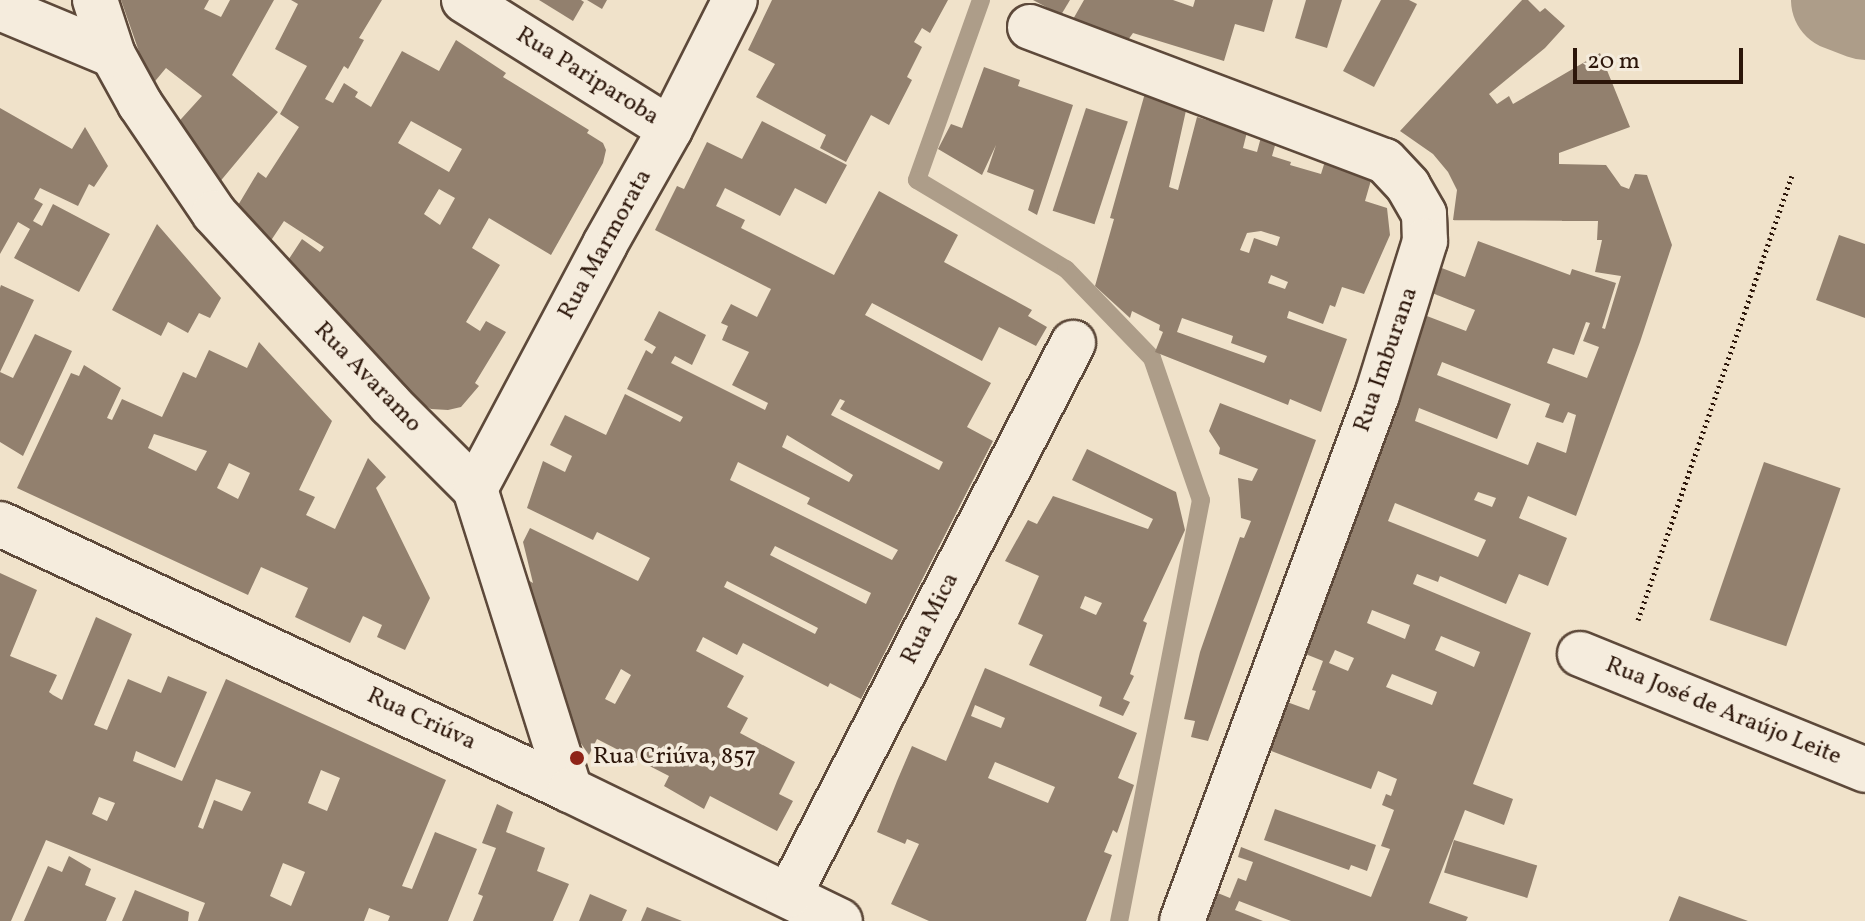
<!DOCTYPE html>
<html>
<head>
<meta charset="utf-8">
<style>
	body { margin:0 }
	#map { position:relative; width:1865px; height:921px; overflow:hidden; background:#f0e2ca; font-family:Vollkorn,serif }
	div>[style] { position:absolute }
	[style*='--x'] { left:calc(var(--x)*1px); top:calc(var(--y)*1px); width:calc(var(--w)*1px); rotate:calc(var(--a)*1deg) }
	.stream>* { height:18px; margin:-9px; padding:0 9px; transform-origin:9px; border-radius:9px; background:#ad9d89 }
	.river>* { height:102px; margin:-51px; padding:0 51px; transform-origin:51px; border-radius:51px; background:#ad9d89 }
	.building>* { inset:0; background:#92806e; transform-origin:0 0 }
	.path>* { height:5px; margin-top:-2.5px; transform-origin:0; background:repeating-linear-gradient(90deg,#2c160a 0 2px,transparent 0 6px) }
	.roads { filter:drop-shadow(2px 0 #5d493a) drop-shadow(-2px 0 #5d493a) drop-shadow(0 2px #5d493a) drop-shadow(0 -2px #5d493a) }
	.street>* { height:44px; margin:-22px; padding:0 22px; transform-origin:22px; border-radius:22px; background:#f5ecdd }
	.dots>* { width:22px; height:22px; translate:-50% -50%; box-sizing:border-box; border:4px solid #f5ecdd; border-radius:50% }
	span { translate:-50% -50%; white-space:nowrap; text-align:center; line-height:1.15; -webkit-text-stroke:7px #f5ecdd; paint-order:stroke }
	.street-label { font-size:24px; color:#2c160a }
	.poi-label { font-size:24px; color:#2c160a }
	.left { translate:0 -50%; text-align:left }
	.scale { position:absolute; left:1573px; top:48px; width:170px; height:36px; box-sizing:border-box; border:4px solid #2c160a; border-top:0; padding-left:10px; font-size:24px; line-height:28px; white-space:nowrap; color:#2c160a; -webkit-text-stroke:6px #f5ecdd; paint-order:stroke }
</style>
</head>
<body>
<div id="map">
	<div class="stream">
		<i style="--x:981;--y:0;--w:191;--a:109.6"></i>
		<i style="--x:917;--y:180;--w:174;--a:30.9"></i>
		<i style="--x:1066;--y:269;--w:124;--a:46"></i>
		<i style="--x:1152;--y:358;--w:150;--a:71"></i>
		<i style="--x:1201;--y:500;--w:429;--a:101"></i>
	</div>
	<div class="river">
		<i style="--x:1842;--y:0;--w:25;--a:21"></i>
	</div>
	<div class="building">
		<i style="clip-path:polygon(121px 0,209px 0,204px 9px,221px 17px,230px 0,274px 0,232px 75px,278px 112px,213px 190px,172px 129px,202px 96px,166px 68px,151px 86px)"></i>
		<i style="clip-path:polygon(evenodd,291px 0,382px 0,359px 38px,364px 40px,348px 69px,344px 66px,325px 99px,333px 103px,344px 83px,358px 92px,355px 97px,371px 107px,402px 51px,439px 71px,456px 40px,506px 73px,503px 77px,589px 130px,587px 133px,603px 143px,606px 150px,603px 163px,551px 255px,489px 218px,472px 248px,500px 265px,466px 322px,480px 331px,486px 321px,506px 332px,475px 383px,479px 386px,461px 407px,448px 410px,431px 409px,418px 401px,283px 268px,302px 239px,320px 252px,324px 247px,284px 221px,266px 248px,234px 212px,258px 172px,266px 178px,299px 127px,280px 114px,307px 66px,275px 49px,298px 4px,291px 0,411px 121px,462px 149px,449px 172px,398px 143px,411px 121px,291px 0,439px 189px,455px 198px,440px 225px,424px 214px,439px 189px)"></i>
		<i style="clip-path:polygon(539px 0,581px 0,584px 2px,573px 21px)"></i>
		<i style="clip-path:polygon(587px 0,607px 0,602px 9px)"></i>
		<i style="clip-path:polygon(772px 0,948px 0,930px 33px,922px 28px,914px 42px,922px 47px,907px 77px,912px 80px,889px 125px,871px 115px,846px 162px,820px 148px,826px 135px,756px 97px,775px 64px,748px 50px)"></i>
		<i style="clip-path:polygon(1033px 0,1070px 0,1061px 15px)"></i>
		<i style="clip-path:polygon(1084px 0,1173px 0,1193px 7px,1195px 0,1273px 0,1264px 32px,1235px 24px,1224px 61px,1133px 33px,1128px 40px,1072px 21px)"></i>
		<i style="clip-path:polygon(1306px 0,1342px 0,1327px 48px,1295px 38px)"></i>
		<i style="clip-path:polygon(1381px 0,1409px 0,1417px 4px,1374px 87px,1343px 71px)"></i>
		<i style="clip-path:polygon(evenodd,1522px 0,1528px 0,1540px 12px,1545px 8px,1565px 26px,1545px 48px,1489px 94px,1497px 104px,1509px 96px,1513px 104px,1600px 53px,1630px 127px,1559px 153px,1559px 164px,1606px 165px,1621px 186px,1629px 189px,1635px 174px,1647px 175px,1672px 245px,1640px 342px,1576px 516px,1528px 496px,1519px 518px,1567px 538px,1548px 586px,1519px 574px,1506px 604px,1440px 576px,1438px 582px,1417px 574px,1413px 584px,1531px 633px,1473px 784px,1513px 799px,1504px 825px,1465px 810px,1429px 903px,1468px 917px,1466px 921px,1291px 921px,1239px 901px,1235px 910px,1263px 921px,1192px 921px,1208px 889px,1230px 898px,1238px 878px,1246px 881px,1253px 862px,1238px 857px,1241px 847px,1371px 897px,1390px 849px,1381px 846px,1394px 810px,1382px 805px,1386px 794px,1391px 796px,1397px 779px,1378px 771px,1371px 789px,1258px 746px,1276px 698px,1309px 710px,1316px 691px,1312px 690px,1323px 661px,1298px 651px,1419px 313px,1466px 331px,1475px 310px,1427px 291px,1434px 265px,1465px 277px,1478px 241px,1570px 275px,1572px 269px,1616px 283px,1602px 328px,1605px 329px,1621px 276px,1595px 272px,1602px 240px,1597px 240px,1598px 221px,1453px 220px,1457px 190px,1448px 172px,1433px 154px,1400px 131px,1522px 0,1586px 322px,1590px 323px,1583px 341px,1599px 347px,1587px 378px,1547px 363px,1553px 348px,1574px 355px,1586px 322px,1522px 0,1442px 362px,1550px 404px,1545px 417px,1563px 423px,1568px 412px,1576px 415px,1566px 453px,1537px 442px,1528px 465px,1415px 421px,1419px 408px,1497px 439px,1511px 404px,1437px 375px,1442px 362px,1522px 0,1478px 492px,1496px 498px,1492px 507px,1474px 500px,1478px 492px,1522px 0,1395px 503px,1486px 540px,1478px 557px,1388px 521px,1395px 503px,1522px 0,1372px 610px,1410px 625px,1405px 639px,1367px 623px,1372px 610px,1522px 0,1441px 636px,1480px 652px,1474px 667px,1435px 650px,1441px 636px,1522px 0,1335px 650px,1354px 658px,1348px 671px,1329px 663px,1335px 650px,1522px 0,1392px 674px,1437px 692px,1432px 705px,1386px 687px,1392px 674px)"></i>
		<i style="clip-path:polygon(984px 67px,1020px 80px,1018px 86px,1073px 105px,1037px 215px,1028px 210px,1034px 190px,987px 172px,996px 145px,982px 175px,938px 149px,951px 124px,962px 128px)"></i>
		<i style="clip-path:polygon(evenodd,1145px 93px,1187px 106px,1169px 187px,1178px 190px,1197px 117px,1247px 132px,1243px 148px,1257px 152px,1261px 137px,1276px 142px,1272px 156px,1291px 162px,1290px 165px,1321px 174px,1326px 158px,1372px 177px,1365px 201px,1387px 208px,1390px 235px,1364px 294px,1342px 287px,1335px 307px,1330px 305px,1323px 324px,1289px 311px,1287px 318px,1347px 339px,1321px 412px,1290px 399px,1288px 405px,1155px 352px,1163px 332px,1159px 330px,1160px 325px,1132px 311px,1130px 318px,1095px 286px,1114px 219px,1110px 218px,1145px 93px,1261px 231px,1280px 237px,1277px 246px,1254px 238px,1249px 253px,1240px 250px,1247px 233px,1261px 231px,1145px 93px,1271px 275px,1288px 282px,1285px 289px,1268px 283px,1271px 275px,1145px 93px,1182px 318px,1233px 336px,1231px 343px,1267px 356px,1264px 363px,1177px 332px,1182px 318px)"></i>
		<i style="clip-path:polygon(0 108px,72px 149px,85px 127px,108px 166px,94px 187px,89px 184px,78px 206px,40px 188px,34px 199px,43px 204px,33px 221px,42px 226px,53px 204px,110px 234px,79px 292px,14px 258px,30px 229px,18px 222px,0 254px)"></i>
		<i style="left:1086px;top:108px;width:44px;height:108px;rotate:18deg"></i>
		<i style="clip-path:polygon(evenodd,762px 121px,847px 165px,826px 204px,795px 188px,780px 216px,725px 188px,716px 206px,745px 220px,741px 228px,834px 275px,879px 191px,958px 235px,944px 262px,1032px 310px,1028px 316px,1047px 327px,1036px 346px,999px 327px,982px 361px,872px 303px,865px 315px,991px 383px,967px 427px,993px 441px,861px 699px,830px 683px,828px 687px,743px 643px,737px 655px,703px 637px,696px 651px,744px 676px,727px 707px,748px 718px,740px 733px,795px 762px,779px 794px,793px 801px,777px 831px,710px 796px,704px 809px,664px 786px,669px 776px,597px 739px,589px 755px,573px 732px,528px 580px,533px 583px,523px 542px,530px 528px,638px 581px,650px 558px,597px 532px,593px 540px,527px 508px,543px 461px,565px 472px,572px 456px,550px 445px,565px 415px,606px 435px,625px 394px,680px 422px,683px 417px,627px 389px,646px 350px,652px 354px,656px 347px,644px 340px,659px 311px,706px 335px,692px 365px,675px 356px,671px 363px,765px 410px,768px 403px,732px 385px,749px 352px,722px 340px,728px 326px,721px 323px,731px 304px,757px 317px,771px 289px,655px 230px,677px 186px,684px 189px,707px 142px,742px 159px,762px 121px,840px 399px,845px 401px,840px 409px,943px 462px,939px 470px,831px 415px,840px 399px,762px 121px,787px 435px,853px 475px,849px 482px,782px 447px,787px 435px,762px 121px,738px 462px,810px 498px,807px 504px,898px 550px,892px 560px,730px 480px,738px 462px,762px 121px,775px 546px,871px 593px,866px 604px,770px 555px,775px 546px,762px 121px,727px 581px,818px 628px,815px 634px,724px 587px,727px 581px,762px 121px,621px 669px,631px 675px,615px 704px,605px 699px,621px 669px)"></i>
		<i style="clip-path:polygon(157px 224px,221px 298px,210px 318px,199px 313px,188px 333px,168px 322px,161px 336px,112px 310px)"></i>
		<i style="clip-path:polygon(1839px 235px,1865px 244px,1865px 318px,1816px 300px)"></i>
		<i style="clip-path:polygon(1px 285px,34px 300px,0 372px,13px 378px,35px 334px,72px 351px,23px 456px,0 442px,0 288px)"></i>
		<i style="clip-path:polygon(evenodd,259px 342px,332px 421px,299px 490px,315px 497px,306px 515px,335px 529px,368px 458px,386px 477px,376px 488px,430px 598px,405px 650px,377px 637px,382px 625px,363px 616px,350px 643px,295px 617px,308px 588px,261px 567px,248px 595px,17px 488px,71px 373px,79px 376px,84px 365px,121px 388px,107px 418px,112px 420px,122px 399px,162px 417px,183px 372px,196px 378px,209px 350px,247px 368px,259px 342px,154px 434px,207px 451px,196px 471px,148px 448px,154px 434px,259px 342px,229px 463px,250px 473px,238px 499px,217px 488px,229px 463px)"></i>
		<i style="clip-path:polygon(1220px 403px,1316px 440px,1208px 741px,1191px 737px,1195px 721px,1184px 719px,1200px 652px,1240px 537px,1244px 538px,1251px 521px,1241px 518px,1238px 478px,1252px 481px,1258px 469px,1219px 454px,1220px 448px,1209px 431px)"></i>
		<i style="clip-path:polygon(evenodd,1087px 449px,1176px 492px,1185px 530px,1143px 621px,1147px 623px,1130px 674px,1134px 676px,1123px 699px,1130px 702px,1123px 716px,1099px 706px,1102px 697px,1029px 665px,1043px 635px,1018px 624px,1039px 576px,1005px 561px,1028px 520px,1037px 524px,1053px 496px,1148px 529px,1153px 519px,1072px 480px,1087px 449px,1085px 596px,1102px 603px,1096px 615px,1080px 608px,1085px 596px)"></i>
		<i style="left:1764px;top:462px;width:81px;height:167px;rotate:19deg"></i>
		<i style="clip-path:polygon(evenodd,0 573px,37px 590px,10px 656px,57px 675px,49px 692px,53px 695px,62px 700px,96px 617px,132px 634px,94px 725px,107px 730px,128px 679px,161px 693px,168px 676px,207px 692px,175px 768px,136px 751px,133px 761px,182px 781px,226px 679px,446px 780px,402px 886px,412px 889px,435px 832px,477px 849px,448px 921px,388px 921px,390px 916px,369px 908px,364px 921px,198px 921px,205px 903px,46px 840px,11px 921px,0 921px,0 573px,321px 770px,340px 778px,327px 811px,308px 803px,321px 770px,0 573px,216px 779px,251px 792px,242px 811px,214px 800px,203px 829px,198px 827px,216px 779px,0 573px,99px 797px,115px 803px,107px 821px,92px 814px,99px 797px,0 573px,283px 863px,305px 872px,291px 906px,270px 896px,283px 863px)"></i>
		<i style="clip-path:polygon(evenodd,985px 668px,1137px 733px,1118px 778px,1134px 785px,1117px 833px,1113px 830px,1104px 852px,1112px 855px,1086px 921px,929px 921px,891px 904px,919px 844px,907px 839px,905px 844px,877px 832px,897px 781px,912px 746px,946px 761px,985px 668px,975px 705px,1005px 718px,1001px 728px,971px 716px,975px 705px,985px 668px,995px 762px,1055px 787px,1048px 803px,988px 778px,995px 762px)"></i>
		<i style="clip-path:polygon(497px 804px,513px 812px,506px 832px,545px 848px,537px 871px,569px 884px,553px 921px,473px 921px,483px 896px,478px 894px,496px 848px,482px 843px)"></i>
		<i style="clip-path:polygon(1275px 809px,1376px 845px,1367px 871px,1351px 865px,1349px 870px,1264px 840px)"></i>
		<i style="left:1454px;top:840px;width:87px;height:34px;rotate:17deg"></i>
		<i style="clip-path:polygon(69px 856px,91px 869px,85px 885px,116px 898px,106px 921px,24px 921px,48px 866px,62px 872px)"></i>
		<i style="clip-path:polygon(135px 890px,189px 912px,188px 921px,122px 921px)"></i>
		<i style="clip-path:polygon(590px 894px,627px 910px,622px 921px,579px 921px)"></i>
		<i style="clip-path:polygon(1679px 896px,1748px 921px,1669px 921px)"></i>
		<i style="clip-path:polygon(647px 907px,682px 921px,641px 921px)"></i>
	</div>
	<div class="path">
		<i style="--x:1638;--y:620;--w:470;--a:-70.9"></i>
	</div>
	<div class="roads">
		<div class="street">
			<i style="--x:95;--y:0;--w:58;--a:71.9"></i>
			<i style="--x:113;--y:55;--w:56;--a:61.1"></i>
			<i style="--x:140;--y:104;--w:132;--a:55.8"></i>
			<i style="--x:214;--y:213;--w:260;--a:47.3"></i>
			<i style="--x:390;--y:404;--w:120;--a:45"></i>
			<i style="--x:475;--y:489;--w:316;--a:72.5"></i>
			<i style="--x:464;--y:0;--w:243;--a:32.1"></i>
			<i style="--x:0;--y:8;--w:122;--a:22.6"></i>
			<i style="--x:1030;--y:27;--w:379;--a:20.7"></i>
			<i style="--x:1385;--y:161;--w:34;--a:47"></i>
			<i style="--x:1408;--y:186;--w:32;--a:60"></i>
			<i style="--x:1424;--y:214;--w:27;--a:88"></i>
			<i style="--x:1425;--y:241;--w:161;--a:107.3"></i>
			<i style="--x:1377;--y:395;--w:561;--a:110.34"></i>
			<i style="--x:475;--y:489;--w:277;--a:-62"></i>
			<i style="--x:605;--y:244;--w:132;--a:-60.5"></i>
			<i style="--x:670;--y:129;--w:144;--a:-63.3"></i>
			<i style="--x:0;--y:524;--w:629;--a:25.02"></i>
			<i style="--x:570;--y:790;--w:300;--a:25.9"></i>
			<i style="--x:1580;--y:654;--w:308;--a:22.1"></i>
			<i style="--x:789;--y:895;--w:621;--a:-62.77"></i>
		</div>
	</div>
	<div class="dots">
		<i style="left:577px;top:758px;background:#8f2418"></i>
	</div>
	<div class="street-label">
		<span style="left:587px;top:77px;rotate:32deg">Rua Pariparoba</span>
		<span style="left:606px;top:245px;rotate:-61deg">Rua Marmorata</span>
		<span style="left:1387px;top:360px;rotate:-71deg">Rua Imburana</span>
		<span style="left:367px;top:378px;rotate:46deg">Rua Avaramo</span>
		<span style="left:931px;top:619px;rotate:-63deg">Rua Mica</span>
		<span style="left:1723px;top:712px;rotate:22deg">Rua José de Araújo Leite</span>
		<span style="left:421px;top:720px;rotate:25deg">Rua Criúva</span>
	</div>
	<div class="poi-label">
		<span class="left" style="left:593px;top:758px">Rua Criúva, 857</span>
	</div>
	<div class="scale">20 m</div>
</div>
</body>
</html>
